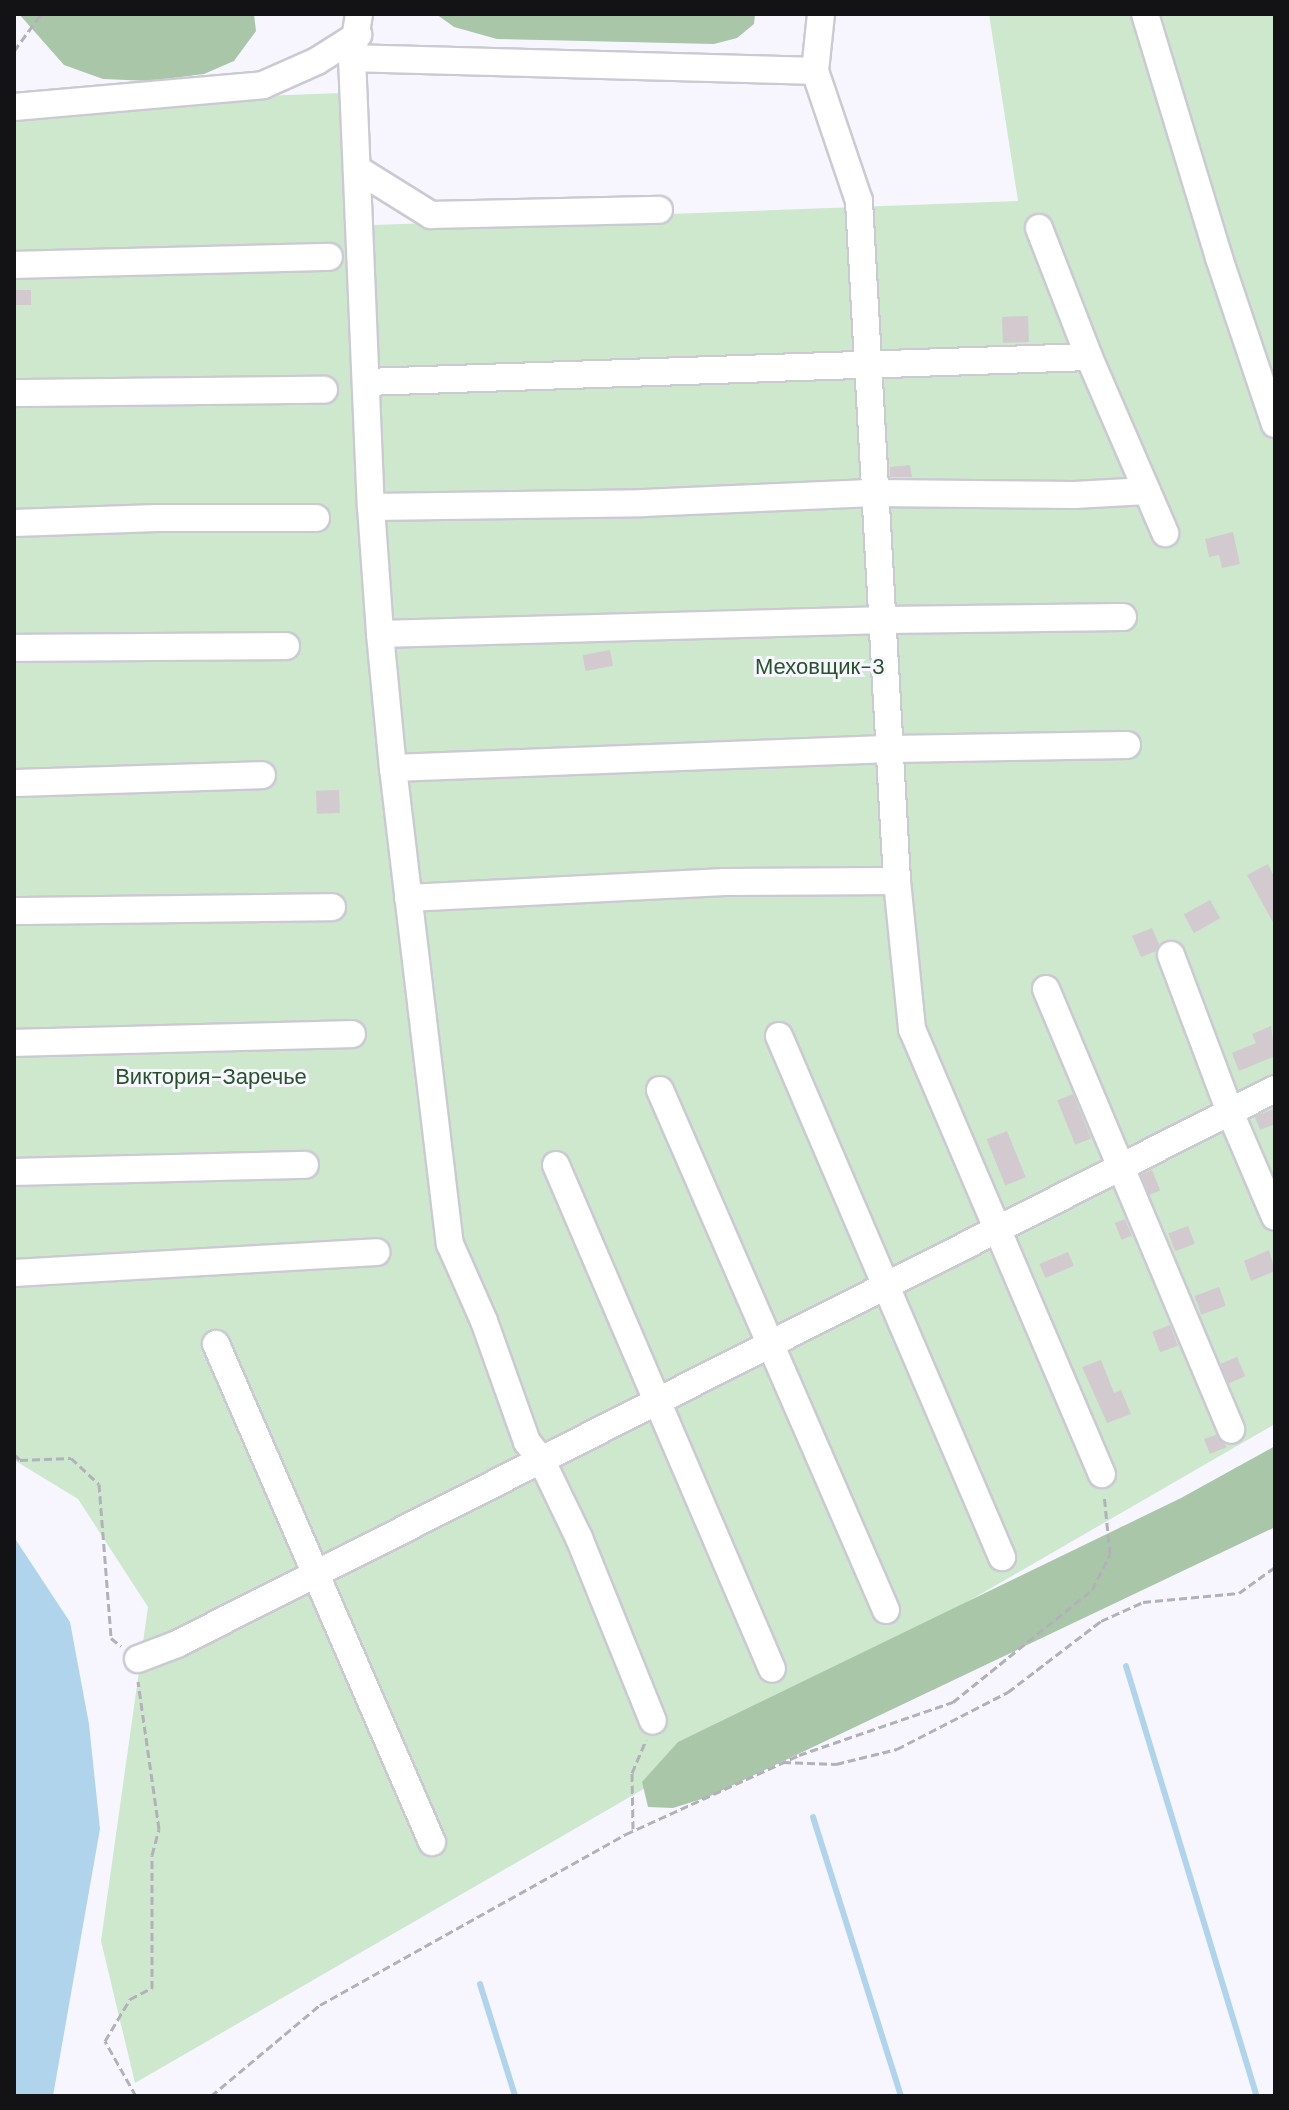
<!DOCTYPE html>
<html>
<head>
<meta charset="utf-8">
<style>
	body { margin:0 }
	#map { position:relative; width:1289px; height:2110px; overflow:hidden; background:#f7f6ff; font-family:"DM Sans",sans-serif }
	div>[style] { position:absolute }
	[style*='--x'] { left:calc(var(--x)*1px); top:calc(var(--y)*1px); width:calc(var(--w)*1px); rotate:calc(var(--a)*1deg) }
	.green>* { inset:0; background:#cde8cd }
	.forest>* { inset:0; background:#a9c6a9 }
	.water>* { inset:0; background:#afd4ec }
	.stream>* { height:6px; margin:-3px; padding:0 3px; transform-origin:3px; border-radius:3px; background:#afd4ec }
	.building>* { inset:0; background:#d2cacf; transform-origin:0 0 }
	.path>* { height:3px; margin-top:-1.5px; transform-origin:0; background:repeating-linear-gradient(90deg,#b2b1b9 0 8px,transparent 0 12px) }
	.roads { filter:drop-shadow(2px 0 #cbcad3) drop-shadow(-2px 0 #cbcad3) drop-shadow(0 2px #cbcad3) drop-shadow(0 -2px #cbcad3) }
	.minor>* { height:26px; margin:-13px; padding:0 13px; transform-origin:13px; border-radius:13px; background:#fff }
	span { translate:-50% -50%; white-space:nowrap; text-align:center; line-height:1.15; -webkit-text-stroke:6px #f7f6ff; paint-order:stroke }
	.park-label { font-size:22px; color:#27522a }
	.frame { position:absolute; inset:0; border:16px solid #131215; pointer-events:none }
</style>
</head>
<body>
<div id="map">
	<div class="green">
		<i style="clip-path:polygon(989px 14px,1275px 14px,1275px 1424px,135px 2083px,101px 1941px,148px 1607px,78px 1499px,14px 1460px,14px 105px,341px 93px,347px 226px,1018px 201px)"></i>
	</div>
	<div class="forest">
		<i style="clip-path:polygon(19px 14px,254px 14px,256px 31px,234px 61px,204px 74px,149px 81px,103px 79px,64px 65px)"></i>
		<i style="clip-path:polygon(436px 14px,755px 14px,754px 24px,737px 38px,714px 44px,497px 39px,454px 27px)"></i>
		<i style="clip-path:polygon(1275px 1446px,1275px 1527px,708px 1797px,673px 1808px,648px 1807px,642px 1782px,678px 1742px,1181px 1498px)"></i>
	</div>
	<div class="water">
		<i style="clip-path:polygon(14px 1537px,70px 1622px,89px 1724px,100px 1829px,53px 2096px,14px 2096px)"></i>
	</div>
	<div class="stream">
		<i style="--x:1126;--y:1666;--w:450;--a:73.1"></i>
		<i style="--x:813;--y:1817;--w:293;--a:72.5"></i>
		<i style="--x:480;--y:1984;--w:117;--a:72.6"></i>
	</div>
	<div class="building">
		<i style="left:14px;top:290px;width:17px;height:15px"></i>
		<i style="left:1028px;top:316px;width:26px;height:26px;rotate:88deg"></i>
		<i style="clip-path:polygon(910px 465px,912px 477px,890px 477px,890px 467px)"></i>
		<i style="clip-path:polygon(1233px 532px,1240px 564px,1222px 568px,1219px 555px,1209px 557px,1205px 539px)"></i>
		<i style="left:610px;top:650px;width:16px;height:28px;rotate:79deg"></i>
		<i style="left:339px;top:790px;width:23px;height:23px;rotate:88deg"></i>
		<i style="clip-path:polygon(1268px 864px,1275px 878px,1275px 926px,1247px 875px)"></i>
		<i style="left:1210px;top:900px;width:21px;height:30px;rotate:61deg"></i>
		<i style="clip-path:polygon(1152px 928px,1159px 944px,1156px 951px,1141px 957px,1132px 936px)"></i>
		<i style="clip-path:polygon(1271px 1026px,1275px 1056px,1239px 1071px,1232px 1053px,1256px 1043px,1252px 1034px)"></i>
		<i style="left:1073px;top:1094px;width:48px;height:17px;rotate:68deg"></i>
		<i style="clip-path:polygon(1275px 1108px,1275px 1124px,1260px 1130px,1255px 1117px)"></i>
		<i style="left:1007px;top:1131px;width:50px;height:22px;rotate:68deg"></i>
		<i style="left:1152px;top:1170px;width:22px;height:12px;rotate:68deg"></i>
		<i style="left:1125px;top:1219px;width:18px;height:11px;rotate:68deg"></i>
		<i style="left:1188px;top:1226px;width:19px;height:21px;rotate:69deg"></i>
		<i style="clip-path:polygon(1269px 1250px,1275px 1271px,1251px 1281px,1244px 1261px)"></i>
		<i style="left:1068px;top:1252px;width:15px;height:31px;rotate:67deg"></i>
		<i style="left:1219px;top:1287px;width:20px;height:26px;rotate:70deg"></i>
		<i style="left:1170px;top:1325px;width:22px;height:19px;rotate:69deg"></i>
		<i style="left:1237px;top:1357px;width:21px;height:18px;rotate:67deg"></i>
		<i style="clip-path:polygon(1101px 1360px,1114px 1393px,1121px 1390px,1131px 1414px,1107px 1423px,1082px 1367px)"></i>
		<i style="clip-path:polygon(1216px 1435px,1227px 1447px,1210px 1454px,1204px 1439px)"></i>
	</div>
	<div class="path">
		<i style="--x:14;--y:51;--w:46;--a:-53.9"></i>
		<i style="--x:14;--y:1454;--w:8;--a:45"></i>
		<i style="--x:20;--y:1460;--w:51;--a:-2.2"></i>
		<i style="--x:71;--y:1458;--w:38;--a:43"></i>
		<i style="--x:99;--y:1484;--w:154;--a:85.5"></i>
		<i style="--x:111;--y:1638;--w:13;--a:39"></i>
		<i style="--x:783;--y:1762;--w:53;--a:2.2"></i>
		<i style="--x:836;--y:1764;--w:63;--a:-13.8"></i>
		<i style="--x:897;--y:1749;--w:125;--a:-27.2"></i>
		<i style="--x:1008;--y:1692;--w:117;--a:-37.4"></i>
		<i style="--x:1101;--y:1621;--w:46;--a:-24.3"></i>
		<i style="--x:1143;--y:1602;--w:96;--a:-5.4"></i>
		<i style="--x:1239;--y:1593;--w:44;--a:-35.8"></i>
		<i style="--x:633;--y:1829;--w:56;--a:-91"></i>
		<i style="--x:632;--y:1773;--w:36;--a:-67"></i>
		<i style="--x:136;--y:2096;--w:63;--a:-119.4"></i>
		<i style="--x:105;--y:2041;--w:49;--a:-59.2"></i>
		<i style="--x:130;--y:1999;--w:25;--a:-27"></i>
		<i style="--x:152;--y:1988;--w:133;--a:-90"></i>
		<i style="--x:152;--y:1855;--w:27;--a:-75"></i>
		<i style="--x:159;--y:1829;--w:149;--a:-98.1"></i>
		<i style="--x:211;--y:2096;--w:142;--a:-39.9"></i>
		<i style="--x:320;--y:2005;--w:351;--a:-29.2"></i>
		<i style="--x:626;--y:1834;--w:190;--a:-24.5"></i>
		<i style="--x:799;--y:1755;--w:163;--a:-19"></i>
		<i style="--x:953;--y:1702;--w:179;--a:-38.9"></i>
		<i style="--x:1092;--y:1590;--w:40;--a:-63.4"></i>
		<i style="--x:1110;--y:1554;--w:60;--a:-95.7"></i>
	</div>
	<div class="roads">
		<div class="minor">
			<i style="--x:359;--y:14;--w:45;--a:99"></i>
			<i style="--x:352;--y:58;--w:449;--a:87.6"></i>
			<i style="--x:371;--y:507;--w:127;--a:85.9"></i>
			<i style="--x:380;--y:634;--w:135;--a:84.5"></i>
			<i style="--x:393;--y:768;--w:479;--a:83.2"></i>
			<i style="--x:450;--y:1244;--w:84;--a:66.2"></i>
			<i style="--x:484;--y:1321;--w:128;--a:70.4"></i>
			<i style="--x:527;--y:1442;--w:22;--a:51"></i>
			<i style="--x:541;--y:1459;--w:88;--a:64.3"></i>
			<i style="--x:579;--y:1538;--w:197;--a:68"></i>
			<i style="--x:1145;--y:14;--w:255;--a:73.1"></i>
			<i style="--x:1219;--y:258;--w:175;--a:71.4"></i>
			<i style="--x:352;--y:58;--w:463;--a:1.6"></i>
			<i style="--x:815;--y:71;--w:137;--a:71.3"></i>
			<i style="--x:859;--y:201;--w:681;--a:86.8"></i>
			<i style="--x:897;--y:881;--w:149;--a:84.2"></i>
			<i style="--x:912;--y:1029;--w:484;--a:66.9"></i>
			<i style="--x:815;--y:71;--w:57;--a:-84"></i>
			<i style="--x:14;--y:107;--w:250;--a:-5"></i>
			<i style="--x:263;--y:85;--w:59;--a:-24"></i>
			<i style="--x:317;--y:61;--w:49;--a:-32.4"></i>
			<i style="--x:357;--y:169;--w:87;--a:31.9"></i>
			<i style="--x:431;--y:215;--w:228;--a:-1.3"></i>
			<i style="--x:1039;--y:228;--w:138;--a:68.8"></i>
			<i style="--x:1089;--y:357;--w:192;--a:66.6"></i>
			<i style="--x:14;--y:265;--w:315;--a:-1.5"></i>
			<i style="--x:366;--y:382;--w:723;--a:-1.98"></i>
			<i style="--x:14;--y:393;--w:310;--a:-0.6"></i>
			<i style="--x:371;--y:507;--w:272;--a:-0.8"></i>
			<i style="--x:643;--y:503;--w:230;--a:-2.5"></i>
			<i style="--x:873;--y:493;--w:201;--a:0.6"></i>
			<i style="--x:1074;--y:495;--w:73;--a:-3.1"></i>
			<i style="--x:14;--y:523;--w:143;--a:-2"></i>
			<i style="--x:157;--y:518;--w:159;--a:0"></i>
			<i style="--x:380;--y:634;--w:505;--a:-1.59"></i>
			<i style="--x:885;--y:620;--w:238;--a:-0.7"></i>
			<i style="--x:14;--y:648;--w:272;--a:-0.4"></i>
			<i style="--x:393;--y:768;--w:499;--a:-2.2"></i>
			<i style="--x:892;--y:749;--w:235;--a:-1"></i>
			<i style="--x:14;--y:783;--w:248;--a:-1.8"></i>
			<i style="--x:408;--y:898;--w:317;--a:-2.9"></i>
			<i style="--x:725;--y:882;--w:172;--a:-0.3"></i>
			<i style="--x:14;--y:911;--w:318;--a:-0.7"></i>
			<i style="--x:1171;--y:955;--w:168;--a:69.4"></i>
			<i style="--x:1230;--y:1112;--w:114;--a:66.8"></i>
			<i style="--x:1046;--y:989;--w:478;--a:67.2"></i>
			<i style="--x:779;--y:1036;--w:567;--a:66.83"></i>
			<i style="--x:14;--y:1043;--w:338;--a:-1.5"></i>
			<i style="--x:660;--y:1090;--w:567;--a:66.51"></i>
			<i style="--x:556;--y:1165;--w:548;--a:66.8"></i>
			<i style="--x:14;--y:1172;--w:291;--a:-1.4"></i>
			<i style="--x:14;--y:1273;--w:363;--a:-3.3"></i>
			<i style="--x:216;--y:1344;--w:543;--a:66.55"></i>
			<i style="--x:138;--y:1659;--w:42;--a:-21"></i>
			<i style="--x:177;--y:1644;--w:1230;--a:-26.81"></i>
		</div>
	</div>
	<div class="park-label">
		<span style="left:820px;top:667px">Меховщик-3</span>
		<span style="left:211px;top:1077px">Виктория-Заречье</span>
	</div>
	<div class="frame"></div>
</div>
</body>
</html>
